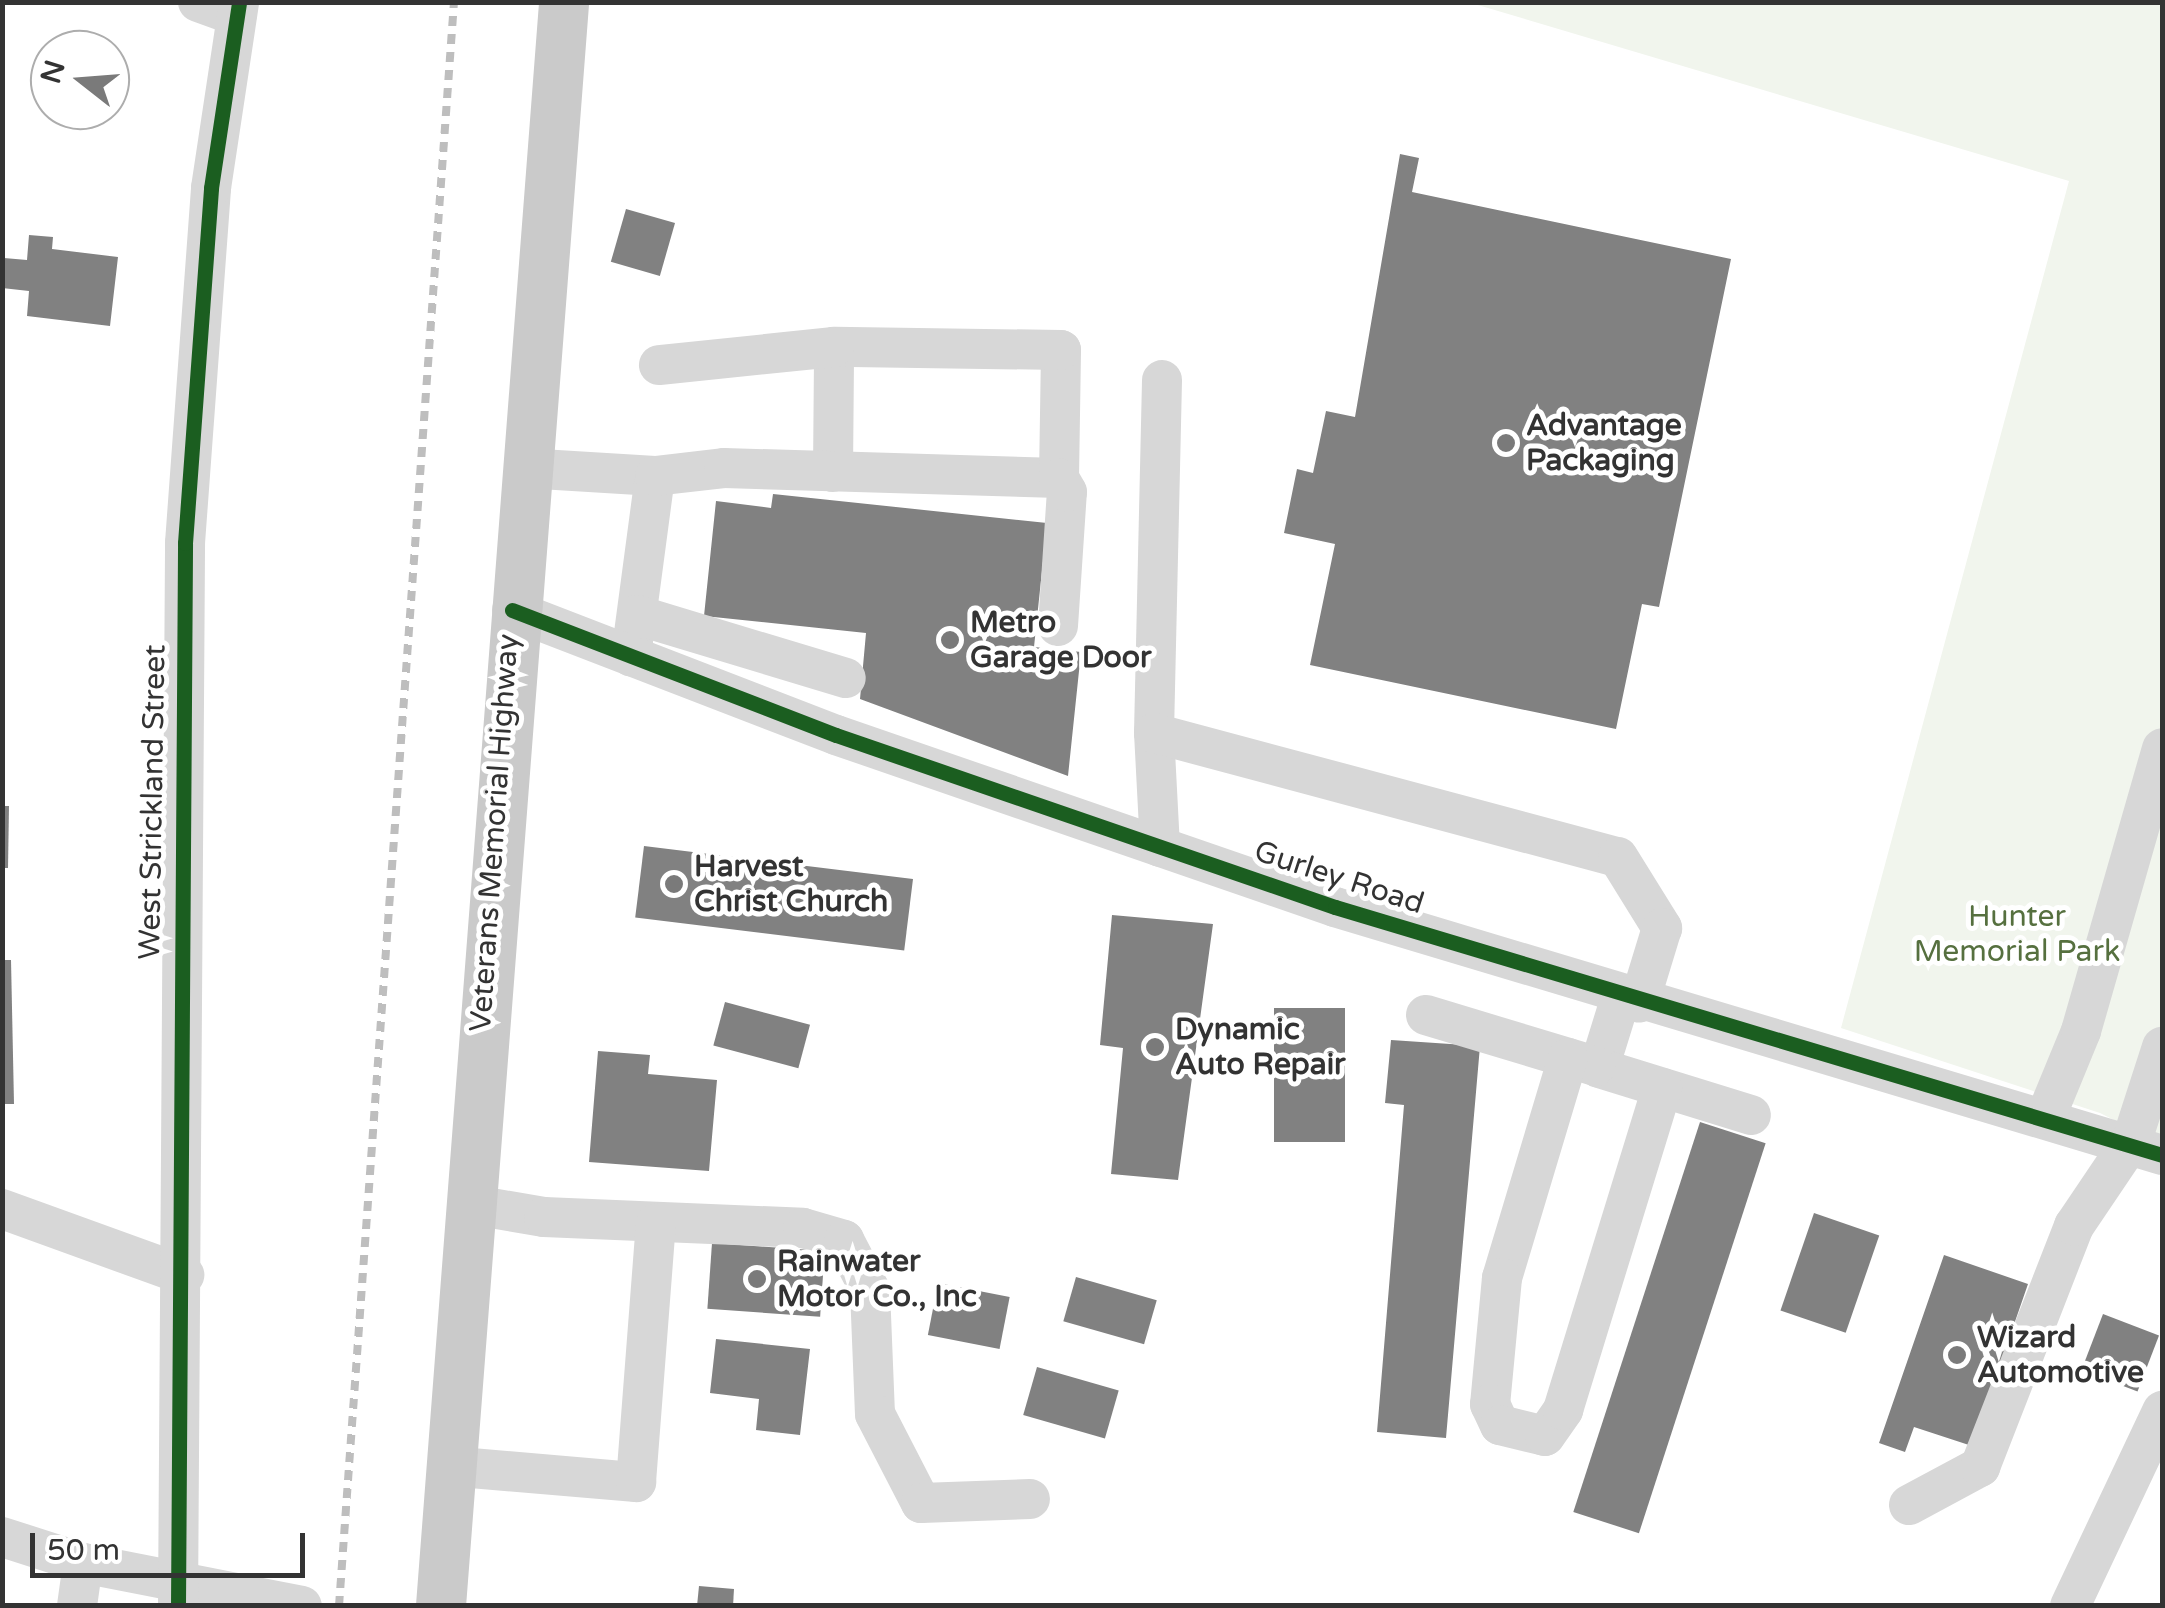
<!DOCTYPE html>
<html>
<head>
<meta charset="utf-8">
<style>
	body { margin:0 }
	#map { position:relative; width:2165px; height:1608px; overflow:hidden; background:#fff; font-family:"Varela Round",sans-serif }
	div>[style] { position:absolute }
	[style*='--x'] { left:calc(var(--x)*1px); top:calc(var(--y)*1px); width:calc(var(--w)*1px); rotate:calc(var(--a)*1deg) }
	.green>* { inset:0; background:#f1f5ed }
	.building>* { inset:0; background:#818181; transform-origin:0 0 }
	.minor>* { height:40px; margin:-20px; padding:0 20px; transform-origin:20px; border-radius:20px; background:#d7d7d7 }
	.major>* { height:50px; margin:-25px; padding:0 25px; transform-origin:25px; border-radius:25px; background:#cacaca }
	.rail>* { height:8px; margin-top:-4px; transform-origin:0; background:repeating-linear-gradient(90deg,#bebebe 0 10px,transparent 0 18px) }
	.cycleway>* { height:15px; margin:-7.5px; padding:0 7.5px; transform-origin:7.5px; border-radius:7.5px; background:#1b5e20 }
	.dots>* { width:28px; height:28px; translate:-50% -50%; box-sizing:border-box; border:5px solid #fff; border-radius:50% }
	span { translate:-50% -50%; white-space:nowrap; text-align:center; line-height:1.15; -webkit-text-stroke:10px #fff; paint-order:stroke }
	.poi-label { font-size:30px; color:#333; font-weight:700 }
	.left { translate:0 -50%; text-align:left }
	.street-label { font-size:30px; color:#333 }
	.park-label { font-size:30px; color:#56703f }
	.frame { position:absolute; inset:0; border:5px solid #333; pointer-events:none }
	.north { position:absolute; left:30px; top:30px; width:100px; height:100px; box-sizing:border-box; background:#fff; border:2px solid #adadad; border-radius:50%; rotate:287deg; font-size:28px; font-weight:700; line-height:40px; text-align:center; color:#333 }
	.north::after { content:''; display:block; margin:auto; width:35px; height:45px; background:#7a7a7a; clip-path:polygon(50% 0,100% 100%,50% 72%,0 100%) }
	.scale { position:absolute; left:30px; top:1533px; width:275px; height:45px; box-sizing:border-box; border:5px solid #333; border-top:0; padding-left:12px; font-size:30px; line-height:35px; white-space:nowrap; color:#333; -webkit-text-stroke:8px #fff; paint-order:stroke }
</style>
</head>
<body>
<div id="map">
	<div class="green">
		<i style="clip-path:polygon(1471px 3px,2162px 3px,2162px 1144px,2100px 1113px,1841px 1028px,2069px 181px)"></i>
	</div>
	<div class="building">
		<i style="clip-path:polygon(1400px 154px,1419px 158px,1412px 192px,1731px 259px,1659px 607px,1642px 604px,1616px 729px,1310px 665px,1335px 544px,1284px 533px,1297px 469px,1313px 473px,1326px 411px,1355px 417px)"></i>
		<i style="left:626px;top:209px;width:51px;height:55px;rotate:16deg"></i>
		<i style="clip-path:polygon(29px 235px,53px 237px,52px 249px,118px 257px,110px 326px,27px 316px,29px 291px,2px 288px,2px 275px,4px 258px,27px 260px)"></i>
		<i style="clip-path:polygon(773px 494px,1047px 523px,1034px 647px,1081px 652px,1068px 776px,860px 699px,866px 633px,704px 616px,716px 501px,771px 508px)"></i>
		<i style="clip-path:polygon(2px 806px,9px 806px,8px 868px,2px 868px)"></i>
		<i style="left:644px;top:846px;width:271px;height:72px;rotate:7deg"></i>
		<i style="clip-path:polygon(1112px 915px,1213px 924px,1178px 1180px,1111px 1174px,1123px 1048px,1100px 1045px)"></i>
		<i style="clip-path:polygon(2px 960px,11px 960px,14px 1104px,2px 1104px)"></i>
		<i style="left:725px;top:1002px;width:88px;height:45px;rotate:15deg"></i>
		<i style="left:1274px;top:1008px;width:71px;height:134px"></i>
		<i style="clip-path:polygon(1391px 1040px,1480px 1046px,1446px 1438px,1377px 1432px,1404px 1105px,1385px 1103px)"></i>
		<i style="clip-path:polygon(598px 1051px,650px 1055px,648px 1074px,717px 1080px,709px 1171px,589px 1162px)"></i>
		<i style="left:1700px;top:1122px;width:69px;height:410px;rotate:18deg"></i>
		<i style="left:1814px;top:1213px;width:69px;height:103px;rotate:19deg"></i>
		<i style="left:712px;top:1243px;width:113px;height:66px;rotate:4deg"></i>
		<i style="clip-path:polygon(1944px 1255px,2028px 1284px,1972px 1446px,1914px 1427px,1905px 1452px,1879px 1443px)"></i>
		<i style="left:1076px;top:1277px;width:84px;height:46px;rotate:16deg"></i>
		<i style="left:938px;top:1283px;width:73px;height:53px;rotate:11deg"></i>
		<i style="left:2103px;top:1314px;width:60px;height:60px;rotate:21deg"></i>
		<i style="clip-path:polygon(716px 1339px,810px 1349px,800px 1435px,756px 1430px,759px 1399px,710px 1393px)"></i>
		<i style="left:1037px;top:1367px;width:85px;height:50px;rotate:16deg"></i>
		<i style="clip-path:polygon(699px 1586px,734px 1589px,733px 1606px,697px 1606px)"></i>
	</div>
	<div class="minor">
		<i style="--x:198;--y:2;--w:41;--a:19.7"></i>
		<i style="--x:524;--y:468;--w:131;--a:3.5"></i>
		<i style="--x:655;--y:476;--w:182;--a:97.6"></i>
		<i style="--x:833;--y:472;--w:125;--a:-89.5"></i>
		<i style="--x:655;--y:476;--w:69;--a:-6.6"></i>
		<i style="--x:724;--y:468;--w:335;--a:1.7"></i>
		<i style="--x:1059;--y:478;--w:128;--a:-89.1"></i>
		<i style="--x:1061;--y:350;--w:227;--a:-179.2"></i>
		<i style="--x:834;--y:347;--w:176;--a:174.1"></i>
		<i style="--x:512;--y:610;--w:347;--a:21.1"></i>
		<i style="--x:836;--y:735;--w:528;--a:19.02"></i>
		<i style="--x:1335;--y:907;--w:863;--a:16.69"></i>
		<i style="--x:637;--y:615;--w:218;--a:16.8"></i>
		<i style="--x:1058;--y:626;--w:134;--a:-86.2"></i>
		<i style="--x:1067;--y:492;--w:16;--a:-120"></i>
		<i style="--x:1154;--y:733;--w:353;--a:-88.7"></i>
		<i style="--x:1160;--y:847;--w:114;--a:-93"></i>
		<i style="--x:1154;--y:733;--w:480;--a:15"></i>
		<i style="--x:1618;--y:857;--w:84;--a:58.2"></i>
		<i style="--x:1662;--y:928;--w:78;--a:107"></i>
		<i style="--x:1621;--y:997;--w:74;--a:107.2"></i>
		<i style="--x:1599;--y:1068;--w:159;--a:17.2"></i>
		<i style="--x:1426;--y:1015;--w:177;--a:16.8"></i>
		<i style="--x:1568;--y:1058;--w:230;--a:106.7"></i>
		<i style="--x:1502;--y:1278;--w:127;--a:95.4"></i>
		<i style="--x:1490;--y:1404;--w:23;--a:65"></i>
		<i style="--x:1500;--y:1425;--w:46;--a:13.7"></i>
		<i style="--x:1545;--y:1436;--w:32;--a:-55"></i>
		<i style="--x:1563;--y:1410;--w:337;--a:-72.9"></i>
		<i style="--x:2047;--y:1114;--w:90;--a:-67.7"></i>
		<i style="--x:2081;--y:1031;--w:294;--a:-74"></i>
		<i style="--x:468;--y:1204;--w:77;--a:9.7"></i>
		<i style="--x:544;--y:1217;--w:259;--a:2.4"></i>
		<i style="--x:803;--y:1228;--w:43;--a:16.3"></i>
		<i style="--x:844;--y:1240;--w:56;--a:62.5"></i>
		<i style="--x:870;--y:1290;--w:124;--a:87.7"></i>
		<i style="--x:875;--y:1414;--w:100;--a:62.7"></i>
		<i style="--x:921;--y:1503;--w:109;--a:-2.1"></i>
		<i style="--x:2;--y:1209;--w:194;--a:19.9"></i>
		<i style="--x:448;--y:1466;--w:189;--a:4.9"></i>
		<i style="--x:636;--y:1482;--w:259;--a:-85.6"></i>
		<i style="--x:1909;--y:1505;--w:81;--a:-28.2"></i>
		<i style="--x:1980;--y:1467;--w:259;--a:-68.7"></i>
		<i style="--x:2074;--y:1226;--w:104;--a:-56"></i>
		<i style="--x:2132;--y:1140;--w:98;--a:-72.1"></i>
		<i style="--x:2;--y:1537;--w:85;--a:17.8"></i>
		<i style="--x:83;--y:1563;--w:223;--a:11.1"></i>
		<i style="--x:77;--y:1606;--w:43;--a:-82.1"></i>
		<i style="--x:178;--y:1606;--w:1063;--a:-89.62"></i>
		<i style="--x:185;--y:543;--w:356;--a:-85.8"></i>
		<i style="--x:211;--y:188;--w:188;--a:-81.4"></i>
		<i style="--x:2070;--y:1606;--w:216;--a:-64.7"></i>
	</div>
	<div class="major">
		<i style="--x:441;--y:1606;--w:1609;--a:-85.61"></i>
	</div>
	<div class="rail">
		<i style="--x:339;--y:1606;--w:1608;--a:-85.9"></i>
	</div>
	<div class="cycleway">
		<i style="--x:512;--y:610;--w:347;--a:21.1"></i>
		<i style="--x:836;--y:735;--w:528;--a:19.02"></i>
		<i style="--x:1335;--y:907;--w:863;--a:16.69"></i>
		<i style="--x:178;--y:1606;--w:1063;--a:-89.62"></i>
		<i style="--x:185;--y:543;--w:356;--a:-85.8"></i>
		<i style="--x:211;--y:188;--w:188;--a:-81.4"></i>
	</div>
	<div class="dots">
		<i style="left:1506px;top:443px;background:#7a7a7a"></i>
		<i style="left:950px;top:640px;background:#7a7a7a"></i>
		<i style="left:674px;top:884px;background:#7a7a7a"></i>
		<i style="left:1155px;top:1047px;background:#7a7a7a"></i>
		<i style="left:757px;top:1279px;background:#7a7a7a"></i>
		<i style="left:1957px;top:1355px;background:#7a7a7a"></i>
	</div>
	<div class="poi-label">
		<span class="left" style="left:1526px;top:443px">Advantage<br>Packaging</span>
		<span class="left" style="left:970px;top:640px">Metro<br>Garage Door</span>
		<span class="left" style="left:694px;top:884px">Harvest<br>Christ Church</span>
		<span class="left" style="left:1175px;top:1047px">Dynamic<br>Auto Repair</span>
		<span class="left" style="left:777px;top:1279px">Rainwater<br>Motor Co., Inc</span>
		<span class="left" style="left:1977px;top:1355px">Wizard<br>Automotive</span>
	</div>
	<div class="street-label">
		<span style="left:153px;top:802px;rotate:-89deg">West Strickland Street</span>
		<span style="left:495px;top:833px;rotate:-86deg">Veterans Memorial Highway</span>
		<span style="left:1339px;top:878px;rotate:18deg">Gurley Road</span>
	</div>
	<div class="park-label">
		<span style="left:2017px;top:934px">Hunter<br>Memorial Park</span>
	</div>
	<div class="frame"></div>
	<div class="north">N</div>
	<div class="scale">50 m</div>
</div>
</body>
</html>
